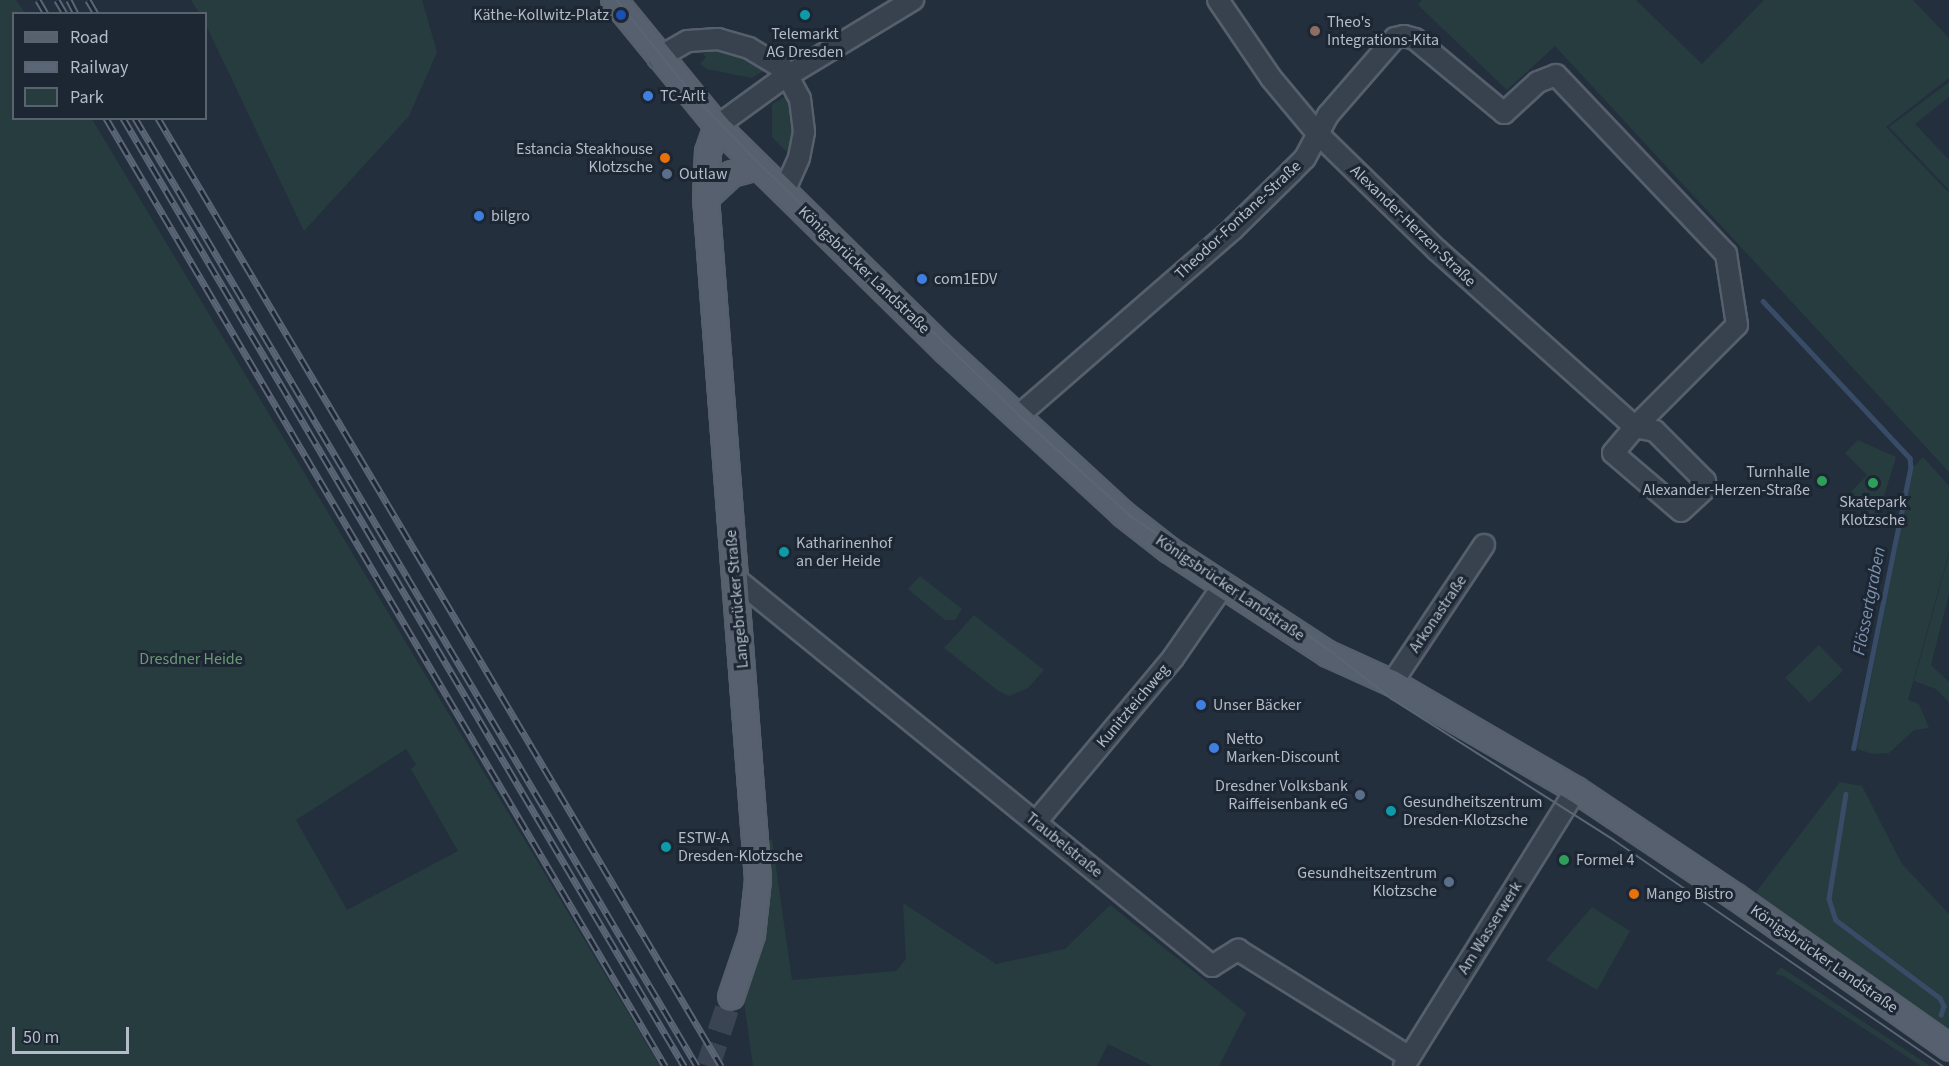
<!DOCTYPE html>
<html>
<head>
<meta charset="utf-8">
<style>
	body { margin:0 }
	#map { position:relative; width:1949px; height:1066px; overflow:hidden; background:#242f3e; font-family:"Source Sans 3",sans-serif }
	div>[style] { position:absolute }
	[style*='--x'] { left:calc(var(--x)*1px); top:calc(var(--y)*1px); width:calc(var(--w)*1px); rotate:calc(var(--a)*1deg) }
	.green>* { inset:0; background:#263c3f; transform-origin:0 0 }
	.stream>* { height:4.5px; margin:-2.25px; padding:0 2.25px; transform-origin:2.25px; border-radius:2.25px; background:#394c67 }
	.major-tunnel>* { height:24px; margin-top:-12px; transform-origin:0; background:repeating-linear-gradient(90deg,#3a4453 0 24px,transparent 0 36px) }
	.roads { filter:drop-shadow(2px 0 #565f6c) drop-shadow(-2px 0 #565f6c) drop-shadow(0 2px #565f6c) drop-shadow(0 -2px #565f6c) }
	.minor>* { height:20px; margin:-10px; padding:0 10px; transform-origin:10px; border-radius:10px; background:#38414e }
	.major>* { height:24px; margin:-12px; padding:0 12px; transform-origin:12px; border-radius:12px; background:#56606e }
	.tram>* { height:1.5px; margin:-0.75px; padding:0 0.75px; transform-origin:0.75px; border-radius:0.75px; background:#5a6575 }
	.rail>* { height:7px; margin-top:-3.5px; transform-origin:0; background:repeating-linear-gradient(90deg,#1d2633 0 14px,#5a6575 0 28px); box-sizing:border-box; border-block:2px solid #5a6575 }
	.dots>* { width:16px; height:16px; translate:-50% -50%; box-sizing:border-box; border:3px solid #1d2633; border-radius:50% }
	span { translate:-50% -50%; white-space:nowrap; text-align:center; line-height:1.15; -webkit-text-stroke:6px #1d2633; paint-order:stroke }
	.poi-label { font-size:16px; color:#b4bcc9 }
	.right { translate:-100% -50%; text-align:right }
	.left { translate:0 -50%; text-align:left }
	.street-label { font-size:16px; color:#b4bcc9 }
	.park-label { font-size:16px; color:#6b9a76 }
	.water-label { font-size:18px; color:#7c92b1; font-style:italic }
	.legend { position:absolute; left:12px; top:12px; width:195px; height:108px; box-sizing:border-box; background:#1d2633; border:2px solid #59626f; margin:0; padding:8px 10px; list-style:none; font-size:18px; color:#b4bcc9 }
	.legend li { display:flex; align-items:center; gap:12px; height:30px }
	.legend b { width:30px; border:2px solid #59626f }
	.scale { position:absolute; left:12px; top:1027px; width:117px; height:27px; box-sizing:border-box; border:3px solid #b4bcc9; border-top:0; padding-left:8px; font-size:18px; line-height:21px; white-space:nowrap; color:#b4bcc9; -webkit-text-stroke:4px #1d2633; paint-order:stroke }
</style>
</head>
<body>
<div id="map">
	<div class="green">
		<i style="clip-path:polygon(evenodd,0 0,16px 0,25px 13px,14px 14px,14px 118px,92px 119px,660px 1066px,0 1066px,0 0,406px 749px,416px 765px,411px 769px,458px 851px,347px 910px,296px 820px,406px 749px)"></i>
		<i style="clip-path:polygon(191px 0,422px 0,437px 52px,409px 116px,304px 231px,206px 25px,206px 14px,199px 13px)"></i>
		<i style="clip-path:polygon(1422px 0,1636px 0,1702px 64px,1764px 0,1913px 0,1949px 38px,1949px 78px,1886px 127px,1949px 193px,1949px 472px,1555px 46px,1507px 90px,1418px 5px)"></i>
		<i style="clip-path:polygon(715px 43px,772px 66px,752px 78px,707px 69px,700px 64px,706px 57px,696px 46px)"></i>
		<i style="clip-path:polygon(1949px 82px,1949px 97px,1915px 124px,1949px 160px,1949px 190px,1889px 127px)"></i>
		<i style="clip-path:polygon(792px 93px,798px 110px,794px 159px,772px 137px,772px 104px)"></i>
		<i style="clip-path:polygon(1858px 440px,1896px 457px,1876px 522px,1851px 492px,1867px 475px,1845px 453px)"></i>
		<i style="clip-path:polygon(1923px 457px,1949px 486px,1949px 552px,1908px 700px,1919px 704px,1929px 728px,1914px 730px,1889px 753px,1873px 754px,1857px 749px,1913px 467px)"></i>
		<i style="clip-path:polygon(1949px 554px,1949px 594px,1931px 665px,1949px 682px,1949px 702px,1936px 689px,1914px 681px)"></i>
		<i style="clip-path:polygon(920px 576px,962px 609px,955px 620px,945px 620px,908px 589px)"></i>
		<i style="clip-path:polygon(974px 615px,1044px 670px,1028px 688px,1009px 696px,997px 690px,944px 648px)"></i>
		<i style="left:1819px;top:645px;width:35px;height:47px;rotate:46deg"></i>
		<i style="clip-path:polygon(1840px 782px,1862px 786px,1902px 864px,1949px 914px,1949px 1036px,1754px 895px)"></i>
		<i style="clip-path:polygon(772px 839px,792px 980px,896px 971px,906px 959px,903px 903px,996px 964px,1065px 949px,1110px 905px,1246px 1013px,1219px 1066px,1153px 1066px,1108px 1044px,1097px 1066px,753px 1066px,744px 1002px,733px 998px,759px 844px)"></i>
		<i style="clip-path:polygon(1592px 907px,1630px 931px,1597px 990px,1546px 960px)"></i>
		<i style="clip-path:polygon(1781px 967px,1930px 1066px,1921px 1066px,1784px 976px,1775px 974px)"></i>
	</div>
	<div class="stream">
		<i style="--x:1763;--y:301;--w:215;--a:46.9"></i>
		<i style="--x:1910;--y:458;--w:9;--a:84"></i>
		<i style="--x:1911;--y:467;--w:287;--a:101.5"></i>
		<i style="--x:1846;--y:794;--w:106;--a:99.2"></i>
		<i style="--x:1829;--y:899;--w:22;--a:72"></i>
		<i style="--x:1836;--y:920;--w:130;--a:36.9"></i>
		<i style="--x:1940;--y:998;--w:9;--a:63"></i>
		<i style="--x:1944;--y:1006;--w:9;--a:108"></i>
	</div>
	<div class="major-tunnel">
		<i style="--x:708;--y:1066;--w:73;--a:-71.6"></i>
	</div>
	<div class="roads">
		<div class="minor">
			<i style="--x:1218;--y:0;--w:94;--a:55.8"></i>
			<i style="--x:1271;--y:78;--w:72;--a:50.1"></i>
			<i style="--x:1317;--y:133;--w:168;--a:44.3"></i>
			<i style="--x:1437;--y:250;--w:266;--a:41.8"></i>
			<i style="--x:1635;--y:427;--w:34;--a:130"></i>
			<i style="--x:1613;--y:453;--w:89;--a:40.5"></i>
			<i style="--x:1681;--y:511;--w:34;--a:-43"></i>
			<i style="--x:1706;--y:488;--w:7;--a:-98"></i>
			<i style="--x:1705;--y:481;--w:71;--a:-135"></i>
			<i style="--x:1655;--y:431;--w:20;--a:-169"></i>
			<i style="--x:658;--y:58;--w:34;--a:-30"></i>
			<i style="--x:688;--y:41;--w:30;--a:-4"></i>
			<i style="--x:718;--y:39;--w:32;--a:16"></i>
			<i style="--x:749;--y:48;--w:41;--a:31"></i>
			<i style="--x:784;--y:69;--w:34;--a:62"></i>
			<i style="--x:800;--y:99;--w:33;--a:83"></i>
			<i style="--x:804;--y:132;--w:26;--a:101"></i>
			<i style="--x:799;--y:158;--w:36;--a:114"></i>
			<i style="--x:717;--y:126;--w:77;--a:-36"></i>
			<i style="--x:779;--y:81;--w:157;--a:-31.2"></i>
			<i style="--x:1017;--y:417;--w:286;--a:-41"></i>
			<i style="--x:1233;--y:229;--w:83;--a:-44.5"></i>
			<i style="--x:1292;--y:171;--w:18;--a:-45"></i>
			<i style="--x:1305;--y:158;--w:49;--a:-61.9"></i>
			<i style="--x:1328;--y:115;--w:102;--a:-49"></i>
			<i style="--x:1395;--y:38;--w:9;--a:-13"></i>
			<i style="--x:1404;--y:36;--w:11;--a:15"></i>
			<i style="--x:1415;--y:39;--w:116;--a:39.7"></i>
			<i style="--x:1504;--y:113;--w:46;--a:-42.4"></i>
			<i style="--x:1538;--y:82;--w:19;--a:-21"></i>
			<i style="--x:1556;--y:75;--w:247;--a:46.5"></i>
			<i style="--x:1726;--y:254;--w:72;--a:81.2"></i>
			<i style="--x:1737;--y:325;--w:144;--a:135"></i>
			<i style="--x:735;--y:578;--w:615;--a:39.13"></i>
			<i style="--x:1212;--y:966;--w:31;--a:-32"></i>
			<i style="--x:1238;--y:950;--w:202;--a:32"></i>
			<i style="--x:1392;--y:683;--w:166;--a:-56.3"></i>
			<i style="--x:1036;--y:822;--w:214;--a:-50.1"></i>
			<i style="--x:1173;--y:658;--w:88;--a:-55.2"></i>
			<i style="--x:1404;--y:1066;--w:325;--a:-58.1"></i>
		</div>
		<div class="major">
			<i style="--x:614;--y:0;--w:163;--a:50.7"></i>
			<i style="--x:717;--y:126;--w:321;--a:44.5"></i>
			<i style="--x:946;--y:351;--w:241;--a:42.6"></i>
			<i style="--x:1123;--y:514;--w:58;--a:38"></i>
			<i style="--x:1169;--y:550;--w:190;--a:33.2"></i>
			<i style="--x:1328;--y:654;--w:70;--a:24.4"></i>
			<i style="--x:1392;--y:683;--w:213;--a:30.2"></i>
			<i style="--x:1576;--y:790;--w:192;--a:33.8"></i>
			<i style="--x:1736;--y:897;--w:261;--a:35.2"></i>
			<i style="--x:717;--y:126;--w:28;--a:109"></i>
			<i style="--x:708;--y:152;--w:46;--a:92.5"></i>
			<i style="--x:706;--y:198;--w:684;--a:85.64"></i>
			<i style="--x:758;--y:880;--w:55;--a:96.2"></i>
			<i style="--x:752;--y:935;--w:65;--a:108.7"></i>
			<i style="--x:706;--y:198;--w:35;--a:-43"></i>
			<i style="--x:732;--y:174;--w:27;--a:-15"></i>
		</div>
	</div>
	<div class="tram">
		<i style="--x:617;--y:0;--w:122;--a:51.3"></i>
		<i style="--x:693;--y:95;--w:92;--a:45.9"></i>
		<i style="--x:757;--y:161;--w:365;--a:44.1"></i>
		<i style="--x:1019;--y:415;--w:152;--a:42.1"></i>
		<i style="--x:1132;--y:517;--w:235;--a:33.9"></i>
		<i style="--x:1327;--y:648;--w:83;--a:38.1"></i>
		<i style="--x:1392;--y:699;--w:263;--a:32.4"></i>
		<i style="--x:1614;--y:840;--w:399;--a:34.5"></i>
	</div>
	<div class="rail">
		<i style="--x:38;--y:0;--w:16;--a:60"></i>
		<i style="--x:57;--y:0;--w:16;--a:60"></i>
		<i style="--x:69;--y:0;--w:16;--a:63"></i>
		<i style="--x:88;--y:0;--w:16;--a:60"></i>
		<i style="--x:106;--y:118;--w:1101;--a:59.47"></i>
		<i style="--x:123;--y:118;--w:1102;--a:59.38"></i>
		<i style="--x:135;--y:118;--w:1102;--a:59.34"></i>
		<i style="--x:158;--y:118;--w:1103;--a:59.29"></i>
	</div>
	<div class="dots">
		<i style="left:621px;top:15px;background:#1a4fb4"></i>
		<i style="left:805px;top:15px;background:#0f9aa8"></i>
		<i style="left:1315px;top:31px;background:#8d6e63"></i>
		<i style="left:648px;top:96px;background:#3f7fe0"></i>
		<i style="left:665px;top:158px;background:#e8710a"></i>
		<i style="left:667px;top:174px;background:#5c6f8a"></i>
		<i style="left:479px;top:216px;background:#3f7fe0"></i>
		<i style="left:922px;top:279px;background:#3f7fe0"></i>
		<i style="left:1822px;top:481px;background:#2e9e5b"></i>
		<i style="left:1873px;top:483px;background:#2e9e5b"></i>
		<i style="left:784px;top:552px;background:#0f9aa8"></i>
		<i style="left:1201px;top:705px;background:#3f7fe0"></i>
		<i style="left:1214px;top:748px;background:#3f7fe0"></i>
		<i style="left:1360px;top:795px;background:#5c6f8a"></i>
		<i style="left:1391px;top:811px;background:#0f9aa8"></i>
		<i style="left:666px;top:847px;background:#0f9aa8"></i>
		<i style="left:1564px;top:860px;background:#2e9e5b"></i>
		<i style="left:1449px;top:882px;background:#5c6f8a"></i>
		<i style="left:1634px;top:894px;background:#e8710a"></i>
	</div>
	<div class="poi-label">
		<span class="right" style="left:609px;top:15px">Käthe-Kollwitz-Platz</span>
		<span class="left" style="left:1327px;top:31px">Theo's<br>Integrations-Kita</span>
		<span style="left:805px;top:43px">Telemarkt<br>AG Dresden</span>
		<span class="left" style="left:660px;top:96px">TC-Arlt</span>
		<span class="right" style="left:653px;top:158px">Estancia Steakhouse<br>Klotzsche</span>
		<span class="left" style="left:679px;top:174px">Outlaw</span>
		<span class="left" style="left:491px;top:216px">bilgro</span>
		<span class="left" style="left:934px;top:279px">com1EDV</span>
		<span class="right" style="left:1810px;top:481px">Turnhalle<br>Alexander-Herzen-Straße</span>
		<span style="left:1873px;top:511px">Skatepark<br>Klotzsche</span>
		<span class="left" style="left:796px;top:552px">Katharinenhof<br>an der Heide</span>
		<span class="left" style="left:1213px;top:705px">Unser Bäcker</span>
		<span class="left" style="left:1226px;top:748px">Netto<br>Marken-Discount</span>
		<span class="right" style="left:1348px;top:795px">Dresdner Volksbank<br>Raiffeisenbank eG</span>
		<span class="left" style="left:1403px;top:811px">Gesundheitszentrum<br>Dresden-Klotzsche</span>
		<span class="left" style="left:678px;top:847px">ESTW-A<br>Dresden-Klotzsche</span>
		<span class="left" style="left:1576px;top:860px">Formel 4</span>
		<span class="right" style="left:1437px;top:882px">Gesundheitszentrum<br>Klotzsche</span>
		<span class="left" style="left:1646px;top:894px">Mango Bistro</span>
	</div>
	<div class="street-label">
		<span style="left:1238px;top:220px;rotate:-43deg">Theodor-Fontane-Straße</span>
		<span style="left:1413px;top:226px;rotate:44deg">Alexander-Herzen-Straße</span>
		<span style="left:864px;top:270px;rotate:44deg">Königsbrücker Landstraße</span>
		<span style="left:1230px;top:588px;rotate:34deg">Königsbrücker Landstraße</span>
		<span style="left:737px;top:599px;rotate:-95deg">Langebrücker Straße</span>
		<span style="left:1438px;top:614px;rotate:-56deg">Arkonastraße</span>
		<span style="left:1133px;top:706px;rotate:-50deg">Kunitzteichweg</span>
		<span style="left:1064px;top:845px;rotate:39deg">Traubelstraße</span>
		<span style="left:1490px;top:928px;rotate:-58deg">Am Wasserwerk</span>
		<span style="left:1824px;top:959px;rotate:35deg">Königsbrücker Landstraße</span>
	</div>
	<div class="park-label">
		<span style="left:191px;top:659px">Dresdner Heide</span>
	</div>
	<div class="water-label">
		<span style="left:1870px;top:601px;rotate:-79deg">Flössertgraben</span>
	</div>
	<ul class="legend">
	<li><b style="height:8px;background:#56606e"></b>Road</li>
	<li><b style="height:8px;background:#5a6575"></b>Railway</li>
	<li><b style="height:16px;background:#263c3f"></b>Park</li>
	</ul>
	<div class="scale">50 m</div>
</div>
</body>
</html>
